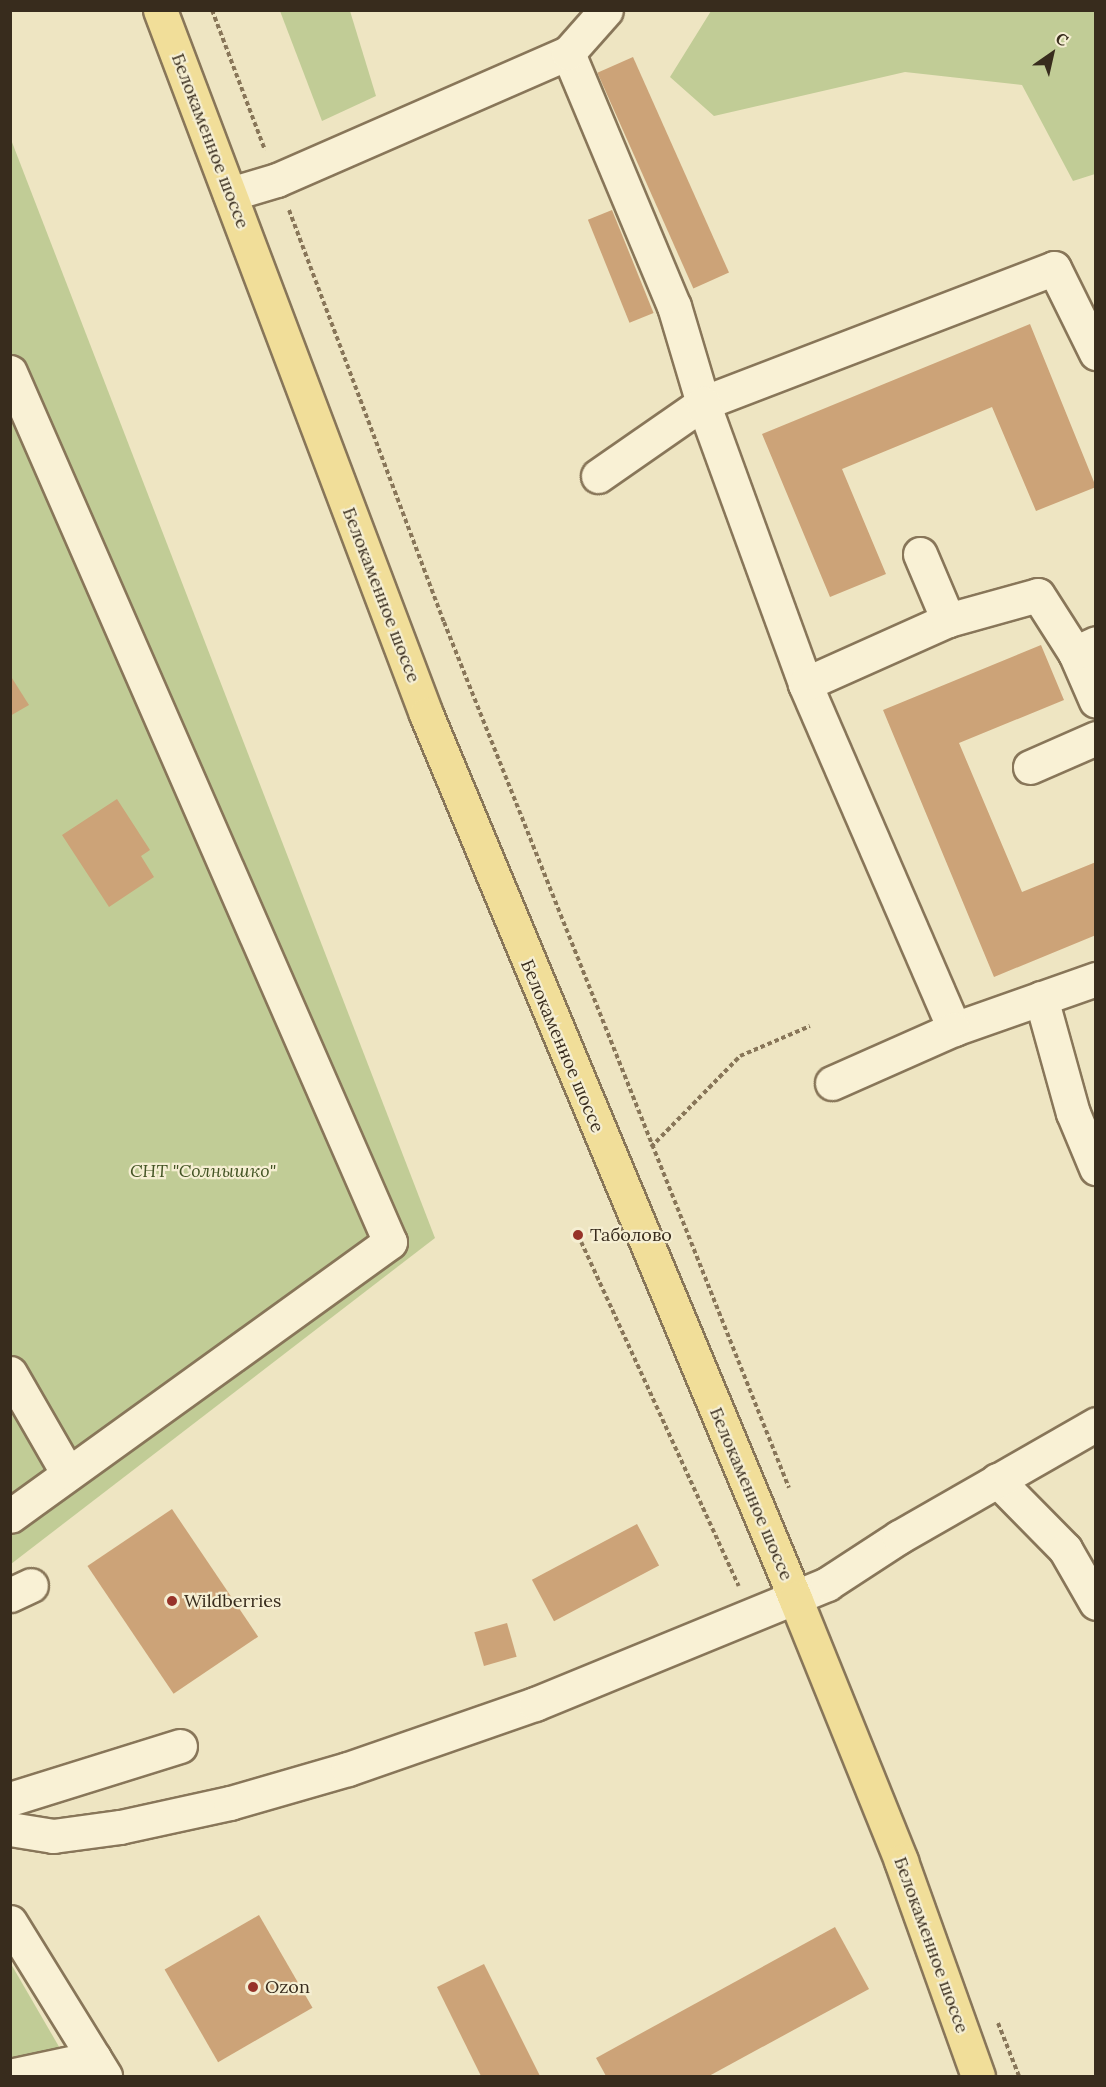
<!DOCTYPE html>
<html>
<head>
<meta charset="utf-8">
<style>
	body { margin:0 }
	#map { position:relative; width:1106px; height:2087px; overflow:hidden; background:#eee5c2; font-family:Lora,serif }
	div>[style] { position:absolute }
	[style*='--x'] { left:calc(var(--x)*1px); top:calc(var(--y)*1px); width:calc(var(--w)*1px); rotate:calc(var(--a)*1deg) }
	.green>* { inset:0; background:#c1cc96 }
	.building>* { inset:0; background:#cca378; transform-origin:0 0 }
	.path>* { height:4px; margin-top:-2px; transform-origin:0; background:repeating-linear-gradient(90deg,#887659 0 4.5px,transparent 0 7.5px) }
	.roads { filter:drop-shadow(2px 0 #887659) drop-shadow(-2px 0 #887659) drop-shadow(0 2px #887659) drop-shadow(0 -2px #887659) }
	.minor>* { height:33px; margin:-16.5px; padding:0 16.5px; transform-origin:16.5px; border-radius:16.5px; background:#f9f1d5 }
	.major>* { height:33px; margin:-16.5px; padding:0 16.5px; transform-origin:16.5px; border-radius:16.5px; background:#f1de99 }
	.dots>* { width:16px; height:16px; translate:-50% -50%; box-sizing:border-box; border:3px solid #f5eed2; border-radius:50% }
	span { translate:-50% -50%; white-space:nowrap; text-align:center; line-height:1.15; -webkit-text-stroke:4.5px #f5eed2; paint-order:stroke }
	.street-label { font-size:18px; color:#382c1d }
	.park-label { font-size:18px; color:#435424; font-style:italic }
	.poi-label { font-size:18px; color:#382c1d }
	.left { translate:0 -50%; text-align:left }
	.frame { position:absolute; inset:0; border:12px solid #382c1d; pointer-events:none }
	.north { position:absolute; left:1022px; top:24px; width:60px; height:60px; -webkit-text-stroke:4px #f5eed2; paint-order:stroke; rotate:34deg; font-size:16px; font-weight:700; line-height:24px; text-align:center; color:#382c1d }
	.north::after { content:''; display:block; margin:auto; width:21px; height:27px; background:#382c1d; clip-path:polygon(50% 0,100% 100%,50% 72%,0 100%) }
</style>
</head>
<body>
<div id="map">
	<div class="green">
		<i style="clip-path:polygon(280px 11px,350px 11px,376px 96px,322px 121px)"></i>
		<i style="clip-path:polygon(711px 11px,1095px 11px,1095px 174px,1073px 181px,1022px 85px,905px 72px,714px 116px,670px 77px)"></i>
		<i style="clip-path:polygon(10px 137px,435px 1238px,11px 1564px,10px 1564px)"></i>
		<i style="clip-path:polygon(11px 1964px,76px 2076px,11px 2076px)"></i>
	</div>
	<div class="building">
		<i style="left:633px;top:57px;width:236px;height:39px;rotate:66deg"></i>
		<i style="left:612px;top:210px;width:111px;height:26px;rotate:68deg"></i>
		<i style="clip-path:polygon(1030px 324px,1096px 487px,1036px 511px,992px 407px,922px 436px,842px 469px,886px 574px,830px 597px,762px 434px)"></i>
		<i style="clip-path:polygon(1041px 645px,1064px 700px,959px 743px,1022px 892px,1096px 862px,1096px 935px,994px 977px,883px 710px)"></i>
		<i style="clip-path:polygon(10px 675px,29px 705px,10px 716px)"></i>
		<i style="clip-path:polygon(117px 799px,150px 850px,141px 856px,154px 877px,109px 907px,62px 835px)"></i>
		<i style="left:172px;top:1509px;width:154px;height:102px;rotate:56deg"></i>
		<i style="left:637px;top:1524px;width:47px;height:119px;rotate:62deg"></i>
		<i style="left:507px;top:1623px;width:35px;height:34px;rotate:74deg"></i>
		<i style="left:259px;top:1915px;width:107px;height:109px;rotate:60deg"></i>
		<i style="clip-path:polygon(835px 1927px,869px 1989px,709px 2076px,606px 2076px,596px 2058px)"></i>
		<i style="clip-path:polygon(484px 1964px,540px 2076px,481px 2076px,437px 1987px)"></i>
	</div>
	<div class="path">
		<i style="--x:212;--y:10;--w:150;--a:69.3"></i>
		<i style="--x:289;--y:210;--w:440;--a:69.4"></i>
		<i style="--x:444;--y:622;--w:932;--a:68.28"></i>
		<i style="--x:651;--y:1147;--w:127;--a:-45.6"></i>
		<i style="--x:740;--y:1056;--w:76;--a:-23.2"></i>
		<i style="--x:578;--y:1235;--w:386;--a:65.4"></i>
		<i style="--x:998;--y:2023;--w:57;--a:68.4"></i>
	</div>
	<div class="roads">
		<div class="minor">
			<i style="--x:568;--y:53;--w:274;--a:67.3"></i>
			<i style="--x:674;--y:306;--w:101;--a:73.4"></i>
			<i style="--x:703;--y:403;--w:376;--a:-21"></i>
			<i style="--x:1054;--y:268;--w:95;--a:63.7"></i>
			<i style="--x:230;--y:194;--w:49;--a:-16.6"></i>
			<i style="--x:277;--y:180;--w:318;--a:-23.6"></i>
			<i style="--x:568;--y:53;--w:57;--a:-48.5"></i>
			<i style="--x:10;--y:372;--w:949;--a:66.41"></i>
			<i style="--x:390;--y:1242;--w:468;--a:144.2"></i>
			<i style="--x:598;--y:476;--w:128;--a:-34.8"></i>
			<i style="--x:703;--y:403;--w:299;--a:70"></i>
			<i style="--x:805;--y:684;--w:376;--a:66.6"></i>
			<i style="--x:954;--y:1029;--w:151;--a:-19.4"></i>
			<i style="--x:920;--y:554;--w:72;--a:67"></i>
			<i style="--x:1075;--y:653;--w:52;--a:66.4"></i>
			<i style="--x:805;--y:684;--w:157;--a:-24.1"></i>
			<i style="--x:948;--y:620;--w:93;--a:-15.5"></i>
			<i style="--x:1038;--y:595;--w:69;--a:57.5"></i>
			<i style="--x:1075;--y:653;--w:23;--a:-25"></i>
			<i style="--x:1030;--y:767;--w:72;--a:-23.7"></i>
			<i style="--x:1041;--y:998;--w:119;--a:74.5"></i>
			<i style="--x:1073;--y:1113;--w:60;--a:67.3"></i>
			<i style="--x:832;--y:1083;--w:133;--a:-23.9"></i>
			<i style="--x:10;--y:1373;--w:114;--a:60.1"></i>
			<i style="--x:997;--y:1480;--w:97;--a:45.4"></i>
			<i style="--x:1065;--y:1549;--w:62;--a:60.1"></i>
			<i style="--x:10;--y:1595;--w:23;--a:-25"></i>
			<i style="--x:10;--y:1799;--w:178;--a:-17.3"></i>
			<i style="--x:10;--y:1829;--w:44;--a:9.2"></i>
			<i style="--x:53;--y:1836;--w:68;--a:-7.7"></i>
			<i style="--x:120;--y:1827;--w:113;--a:-12.3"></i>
			<i style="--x:230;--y:1803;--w:123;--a:-16.1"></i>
			<i style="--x:348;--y:1769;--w:198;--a:-19.2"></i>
			<i style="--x:535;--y:1704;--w:316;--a:-22.3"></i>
			<i style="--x:827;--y:1584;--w:86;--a:-33.1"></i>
			<i style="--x:899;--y:1537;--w:227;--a:-29.8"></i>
			<i style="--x:10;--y:1922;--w:181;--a:58.3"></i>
			<i style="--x:10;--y:2076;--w:86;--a:-12.1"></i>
		</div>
		<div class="major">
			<i style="--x:160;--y:10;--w:753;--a:69.3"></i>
			<i style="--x:426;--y:714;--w:958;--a:67.34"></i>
			<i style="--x:795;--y:1598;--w:284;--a:68"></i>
			<i style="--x:901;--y:1861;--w:228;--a:70.3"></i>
		</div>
	</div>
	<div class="dots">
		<i style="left:578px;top:1235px;background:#973329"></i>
		<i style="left:172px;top:1601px;background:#973329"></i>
		<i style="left:253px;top:1987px;background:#973329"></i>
	</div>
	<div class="street-label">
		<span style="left:210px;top:141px;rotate:69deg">Белокаменное шоссе</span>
		<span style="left:381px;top:595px;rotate:69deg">Белокаменное шоссе</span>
		<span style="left:562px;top:1046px;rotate:67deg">Белокаменное шоссе</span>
		<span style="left:751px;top:1494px;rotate:67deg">Белокаменное шоссе</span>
		<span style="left:931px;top:1945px;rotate:70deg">Белокаменное шоссе</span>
	</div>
	<div class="park-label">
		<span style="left:203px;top:1171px">СНТ "Солнышко"</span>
	</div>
	<div class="poi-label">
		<span class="left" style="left:590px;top:1235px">Таболово</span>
		<span class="left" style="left:184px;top:1601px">Wildberries</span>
		<span class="left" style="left:265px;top:1987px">Ozon</span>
	</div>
	<div class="frame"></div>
	<div class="north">С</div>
</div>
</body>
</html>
